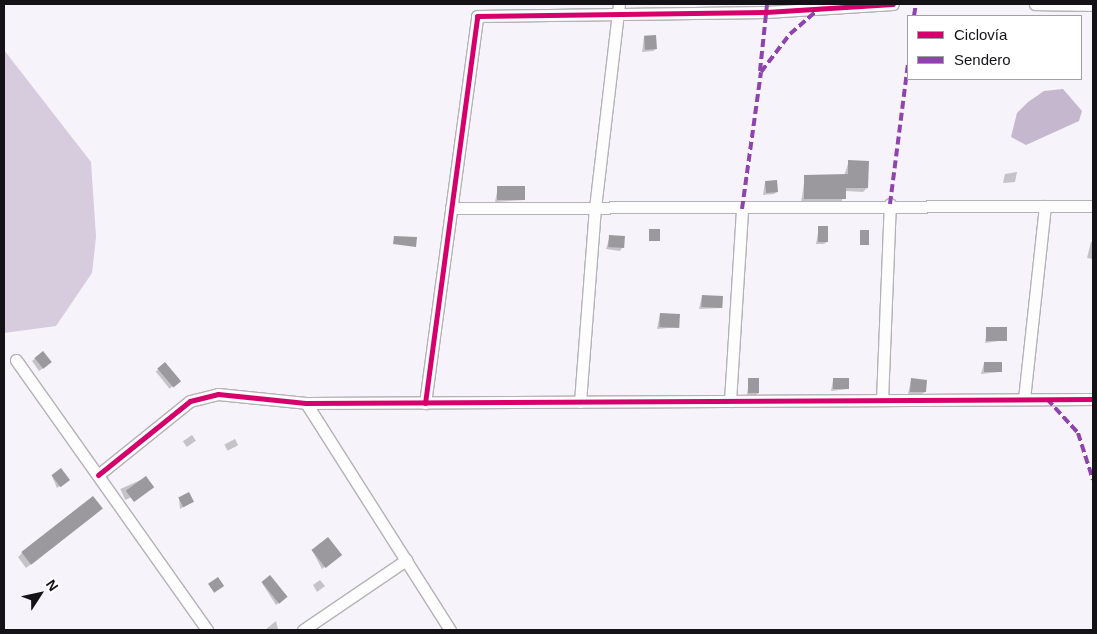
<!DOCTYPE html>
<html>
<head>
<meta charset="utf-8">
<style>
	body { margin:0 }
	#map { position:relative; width:1097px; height:634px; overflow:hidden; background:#f7f3fa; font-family:Arial,sans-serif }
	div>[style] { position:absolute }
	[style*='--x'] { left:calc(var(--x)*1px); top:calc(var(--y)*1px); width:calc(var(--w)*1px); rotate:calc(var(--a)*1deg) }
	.forest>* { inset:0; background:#d7cbde }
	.water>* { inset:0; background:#c5b7cd }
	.shadow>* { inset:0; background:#0003; transform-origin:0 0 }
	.building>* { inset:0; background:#9b989e; transform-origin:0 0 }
	.roads { filter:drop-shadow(1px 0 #b4b2b6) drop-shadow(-1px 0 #b4b2b6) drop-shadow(0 1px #b4b2b6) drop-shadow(0 -1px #b4b2b6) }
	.street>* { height:11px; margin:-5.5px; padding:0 5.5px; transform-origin:5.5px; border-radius:5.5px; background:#fefdfe }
	.quiet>* { height:4px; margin-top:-2px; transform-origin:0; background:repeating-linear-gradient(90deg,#8e44ad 0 8px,transparent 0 12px) }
	.cycleway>* { height:5px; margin:-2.5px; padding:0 2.5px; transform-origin:2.5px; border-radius:2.5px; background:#d6006c }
	span { translate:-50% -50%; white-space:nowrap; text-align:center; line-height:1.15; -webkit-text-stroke:5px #fff; paint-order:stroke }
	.frame { position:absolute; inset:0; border:5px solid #141216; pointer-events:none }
	.legend { position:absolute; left:907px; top:15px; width:175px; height:65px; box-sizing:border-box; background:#fff; border:1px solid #a1a0a2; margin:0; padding:6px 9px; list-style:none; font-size:15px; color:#141216 }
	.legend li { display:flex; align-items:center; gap:10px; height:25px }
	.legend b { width:25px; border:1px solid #a1a0a2 }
	.north { position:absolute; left:15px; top:569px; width:50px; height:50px; -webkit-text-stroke:4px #fff; paint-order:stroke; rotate:55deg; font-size:14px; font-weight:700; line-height:20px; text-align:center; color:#141216 }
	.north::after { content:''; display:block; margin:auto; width:18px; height:22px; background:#141216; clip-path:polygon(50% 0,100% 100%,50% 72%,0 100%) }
</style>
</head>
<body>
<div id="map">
	<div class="forest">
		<i style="clip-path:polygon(4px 50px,91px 162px,96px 237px,92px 273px,56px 326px,4px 333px)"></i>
	</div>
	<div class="water">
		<i style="clip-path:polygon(1063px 89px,1082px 111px,1079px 121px,1026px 145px,1011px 137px,1017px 113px,1028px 102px,1044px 91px)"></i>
	</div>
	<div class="shadow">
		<i style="clip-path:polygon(644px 37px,656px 49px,653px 51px,642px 52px)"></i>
		<i style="clip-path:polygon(849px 161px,867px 188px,863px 192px,845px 191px,841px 203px,801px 203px,805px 176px,844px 176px)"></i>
		<i style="clip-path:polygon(1017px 172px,1015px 182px,1003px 183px,1005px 174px)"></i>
		<i style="clip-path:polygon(765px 182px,777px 192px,774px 194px,763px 195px)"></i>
		<i style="clip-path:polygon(498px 187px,524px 200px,495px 202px)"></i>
		<i style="clip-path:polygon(819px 227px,827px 242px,824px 244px,816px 244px)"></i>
		<i style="clip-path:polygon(610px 236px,622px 248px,620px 251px,606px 249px)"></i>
		<i style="clip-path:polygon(1091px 242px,1093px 242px,1093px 259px,1087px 258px)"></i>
		<i style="clip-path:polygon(702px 296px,721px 308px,699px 309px)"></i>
		<i style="clip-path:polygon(660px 314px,678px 327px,657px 329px)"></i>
		<i style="clip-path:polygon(987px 329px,1006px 340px,985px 343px)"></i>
		<i style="clip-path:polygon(43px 352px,48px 365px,39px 371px,32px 361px)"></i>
		<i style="clip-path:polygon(984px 363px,1000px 372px,981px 374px)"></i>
		<i style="left:165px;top:364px;width:22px;height:12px;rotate:51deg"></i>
		<i style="clip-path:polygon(749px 380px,759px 393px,756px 395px,747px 395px)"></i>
		<i style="clip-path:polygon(833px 380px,848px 389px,831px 391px)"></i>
		<i style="clip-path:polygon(911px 380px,925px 392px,922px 394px,908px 394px)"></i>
		<i style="left:192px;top:435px;width:7px;height:11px;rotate:56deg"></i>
		<i style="left:235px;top:439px;width:7px;height:12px;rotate:63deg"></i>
		<i style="clip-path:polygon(52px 476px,66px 482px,57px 488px)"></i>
		<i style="left:145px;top:478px;width:12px;height:27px;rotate:66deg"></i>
		<i style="clip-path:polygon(179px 498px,192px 502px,180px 509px)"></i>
		<i style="clip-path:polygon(97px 513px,26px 568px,18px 557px,22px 553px)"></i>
		<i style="clip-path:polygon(312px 550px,338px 557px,322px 569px)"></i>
		<i style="clip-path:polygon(320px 580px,325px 586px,317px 592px,313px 585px)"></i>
		<i style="clip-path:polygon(262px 583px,283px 599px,276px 605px)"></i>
		<i style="clip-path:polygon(276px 621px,278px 629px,265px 630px)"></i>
	</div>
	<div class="building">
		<i style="left:656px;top:35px;width:14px;height:12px;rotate:86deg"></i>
		<i style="clip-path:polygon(848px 160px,869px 161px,868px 188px,846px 188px,846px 199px,804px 199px,804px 175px,848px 174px)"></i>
		<i style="left:777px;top:180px;width:12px;height:12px;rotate:85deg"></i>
		<i style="left:497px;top:186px;width:28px;height:14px"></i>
		<i style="left:818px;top:226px;width:10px;height:16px"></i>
		<i style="left:649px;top:229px;width:11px;height:12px"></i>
		<i style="left:860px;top:230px;width:9px;height:15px"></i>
		<i style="left:609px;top:235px;width:16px;height:12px;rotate:4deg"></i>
		<i style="clip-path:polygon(394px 236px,417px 237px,416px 247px,393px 244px)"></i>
		<i style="left:702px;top:295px;width:21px;height:12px;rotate:3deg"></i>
		<i style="left:660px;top:313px;width:20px;height:14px;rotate:3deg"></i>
		<i style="left:986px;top:327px;width:21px;height:14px"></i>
		<i style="left:43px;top:351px;width:14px;height:11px;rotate:51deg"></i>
		<i style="left:165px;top:362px;width:25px;height:10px;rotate:50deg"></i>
		<i style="left:984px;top:362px;width:18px;height:10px"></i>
		<i style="left:748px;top:378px;width:11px;height:15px"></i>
		<i style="left:849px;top:378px;width:11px;height:16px;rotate:90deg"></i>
		<i style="clip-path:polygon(911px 378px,927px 380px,926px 392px,910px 392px)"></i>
		<i style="left:61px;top:468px;width:15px;height:12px;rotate:53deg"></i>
		<i style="left:146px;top:476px;width:14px;height:25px;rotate:54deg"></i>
		<i style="left:189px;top:492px;width:11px;height:12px;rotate:63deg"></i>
		<i style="left:93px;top:496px;width:16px;height:91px;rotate:52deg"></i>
		<i style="left:328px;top:537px;width:23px;height:21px;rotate:52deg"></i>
		<i style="left:270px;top:575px;width:28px;height:11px;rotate:51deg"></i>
		<i style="left:218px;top:577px;width:11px;height:12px;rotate:56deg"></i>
	</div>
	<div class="roads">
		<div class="street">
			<i style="--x:1035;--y:4;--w:58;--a:1"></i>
			<i style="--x:451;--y:208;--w:642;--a:-0.18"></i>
			<i style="--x:16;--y:360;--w:331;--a:54.7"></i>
			<i style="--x:1024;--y:399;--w:194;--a:-83.8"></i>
			<i style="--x:882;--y:400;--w:196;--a:-87.7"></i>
			<i style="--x:730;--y:401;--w:192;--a:-86.4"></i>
			<i style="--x:580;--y:402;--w:195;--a:-85.6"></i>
			<i style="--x:595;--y:208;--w:205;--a:-83.3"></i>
			<i style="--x:306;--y:403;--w:269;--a:57.6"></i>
			<i style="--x:425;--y:403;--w:390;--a:-82.3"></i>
			<i style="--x:477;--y:16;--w:289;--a:-0.8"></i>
			<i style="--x:766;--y:12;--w:127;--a:-3.6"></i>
			<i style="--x:98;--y:475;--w:118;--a:-38.8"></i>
			<i style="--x:190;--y:401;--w:29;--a:-14"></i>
			<i style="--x:218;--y:394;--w:88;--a:5.8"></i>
			<i style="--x:306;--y:403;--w:787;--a:-0.29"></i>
			<i style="--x:303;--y:630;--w:125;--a:-34.2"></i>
		</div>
	</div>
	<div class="quiet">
		<i style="--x:1079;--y:5;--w:1;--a:-90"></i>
		<i style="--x:914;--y:16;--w:12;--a:-81"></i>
		<i style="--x:760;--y:71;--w:67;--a:-84"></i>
		<i style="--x:890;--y:204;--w:142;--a:-82.7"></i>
		<i style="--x:742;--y:209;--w:138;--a:-82.1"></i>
		<i style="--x:761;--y:72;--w:48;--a:-52.7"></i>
		<i style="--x:790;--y:34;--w:38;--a:-41"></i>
		<i style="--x:1047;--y:399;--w:46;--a:47.6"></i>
		<i style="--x:1078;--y:433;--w:49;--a:72.3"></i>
	</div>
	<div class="cycleway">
		<i style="--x:425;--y:403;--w:390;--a:-82.3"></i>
		<i style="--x:477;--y:16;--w:289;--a:-0.8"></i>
		<i style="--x:766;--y:12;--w:127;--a:-3.6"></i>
		<i style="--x:98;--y:475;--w:118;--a:-38.8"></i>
		<i style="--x:190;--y:401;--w:29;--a:-14"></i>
		<i style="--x:218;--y:394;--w:88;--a:5.8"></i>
		<i style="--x:306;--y:403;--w:787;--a:-0.29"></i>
	</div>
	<div class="frame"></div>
	<ul class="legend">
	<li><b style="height:6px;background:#d6006c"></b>Ciclovía</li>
	<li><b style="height:6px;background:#8e44ad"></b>Sendero</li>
	</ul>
	<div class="north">N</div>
</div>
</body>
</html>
